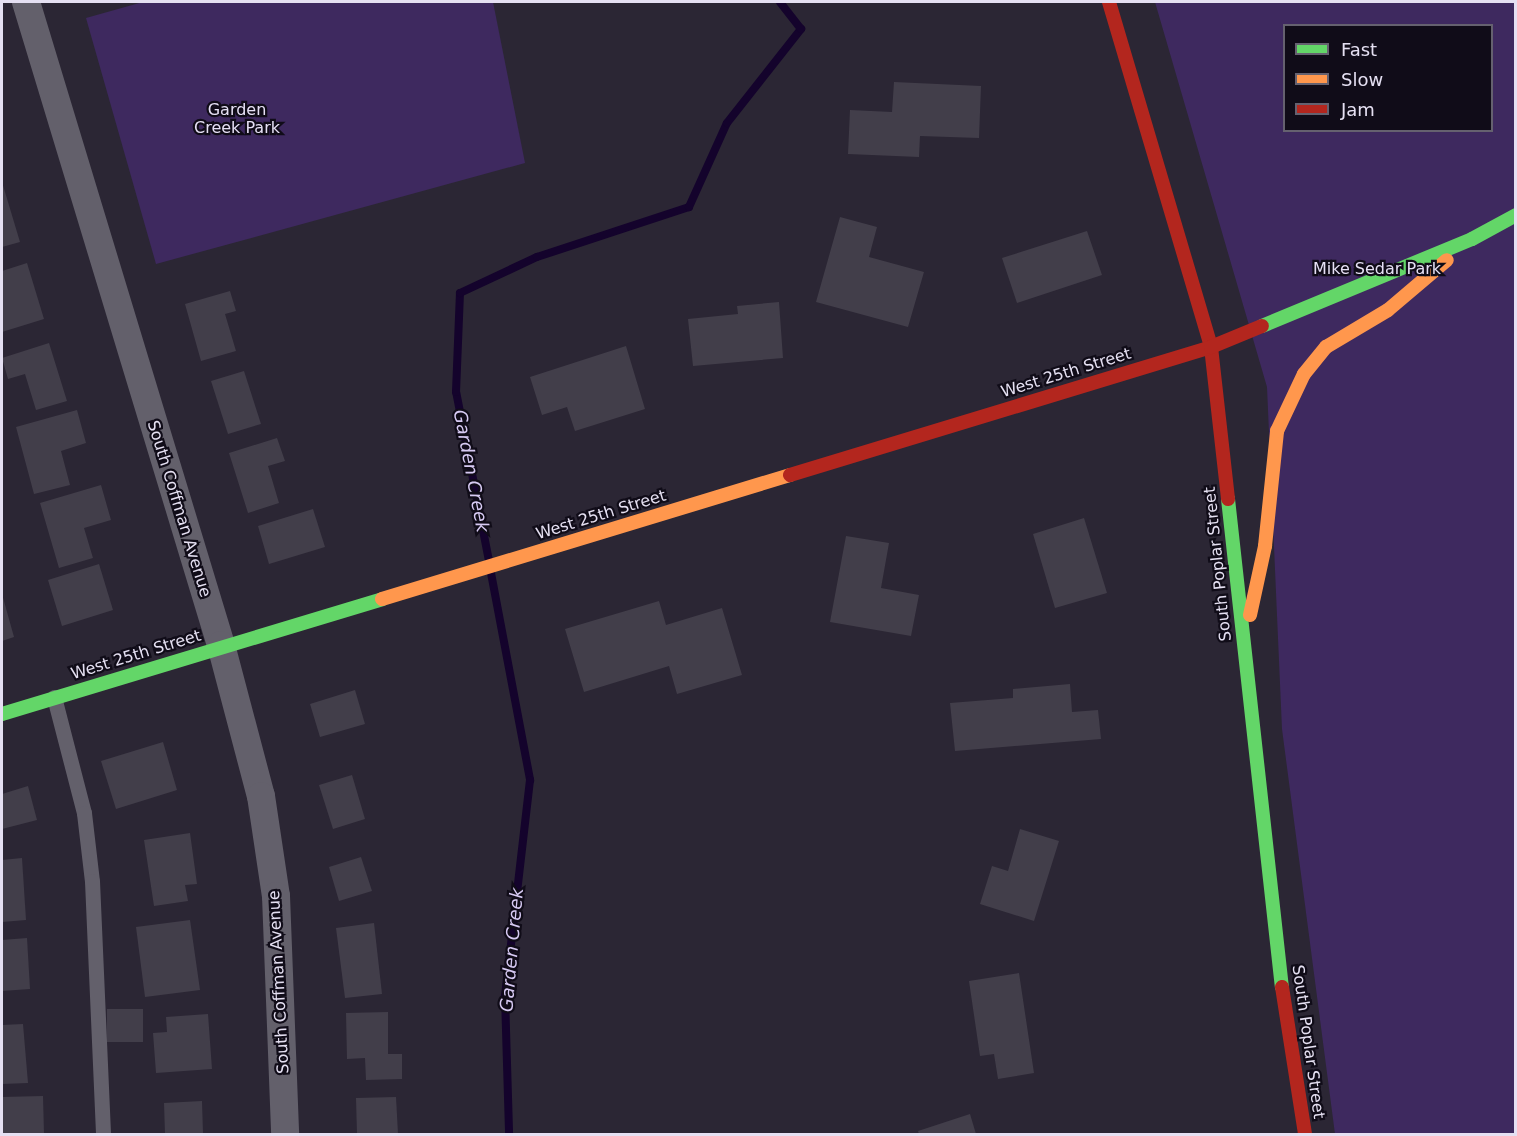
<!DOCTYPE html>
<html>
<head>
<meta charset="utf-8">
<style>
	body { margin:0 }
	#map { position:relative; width:1517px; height:1136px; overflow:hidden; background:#2b2634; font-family:"DejaVu Sans",sans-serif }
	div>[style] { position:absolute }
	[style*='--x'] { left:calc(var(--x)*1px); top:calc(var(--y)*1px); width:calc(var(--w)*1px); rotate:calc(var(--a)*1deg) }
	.green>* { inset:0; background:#3e295f }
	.stream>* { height:8px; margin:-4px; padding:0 4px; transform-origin:4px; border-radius:4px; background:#14032c }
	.building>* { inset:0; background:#423e4a }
	.lane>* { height:15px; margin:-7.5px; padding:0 7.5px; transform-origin:7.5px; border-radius:7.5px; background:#63606b }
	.street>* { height:28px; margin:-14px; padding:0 14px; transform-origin:14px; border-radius:14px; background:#63606b }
	.fast>* { height:14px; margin:-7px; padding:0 7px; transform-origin:7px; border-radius:7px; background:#63d668 }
	.slow>* { height:14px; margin:-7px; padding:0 7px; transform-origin:7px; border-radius:7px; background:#ff974d }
	.jam>* { height:14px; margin:-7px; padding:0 7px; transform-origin:7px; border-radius:7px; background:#b3261e }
	span { translate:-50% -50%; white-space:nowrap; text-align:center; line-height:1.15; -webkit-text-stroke:4.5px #100c18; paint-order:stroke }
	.park-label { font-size:16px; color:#e6e0f5 }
	.street-label { font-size:16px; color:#e5e0f2 }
	.water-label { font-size:18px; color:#d7caf3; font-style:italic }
	.frame { position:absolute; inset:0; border:3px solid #e5e0f2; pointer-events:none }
	.legend { position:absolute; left:1283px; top:24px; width:210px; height:108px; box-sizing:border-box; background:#100c18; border:2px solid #65616f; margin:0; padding:8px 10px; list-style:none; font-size:18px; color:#e5e0f2 }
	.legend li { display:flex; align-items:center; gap:12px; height:30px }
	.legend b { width:30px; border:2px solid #65616f }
</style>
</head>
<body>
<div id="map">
	<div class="green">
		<div style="clip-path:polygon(143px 2px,493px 2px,525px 163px,156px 264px,86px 18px)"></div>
		<div style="clip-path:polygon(evenodd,1155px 2px,1515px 2px,1515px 1134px,1335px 1134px,1282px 729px,1267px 387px,1155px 2px,1284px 26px,1492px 26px,1492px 130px,1284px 130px,1284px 26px)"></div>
	</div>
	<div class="stream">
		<div style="--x:489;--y:561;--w:172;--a:-101"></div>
		<div style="--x:456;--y:392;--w:99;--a:-87.7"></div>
		<div style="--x:460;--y:293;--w:85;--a:-25.1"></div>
		<div style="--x:537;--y:257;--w:160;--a:-18.2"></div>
		<div style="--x:689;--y:207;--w:92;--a:-65.7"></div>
		<div style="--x:727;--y:123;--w:120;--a:-51.8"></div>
		<div style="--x:801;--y:29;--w:34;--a:-128"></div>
		<div style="--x:491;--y:573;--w:211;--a:79.3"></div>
		<div style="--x:530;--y:780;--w:217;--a:96.6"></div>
		<div style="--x:505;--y:996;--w:138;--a:88.3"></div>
	</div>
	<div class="building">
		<div style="clip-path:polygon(894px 82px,981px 86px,979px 138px,920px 136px,919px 157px,848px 154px,850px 110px,892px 112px)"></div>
		<div style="clip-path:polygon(2px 182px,20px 242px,2px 247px)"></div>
		<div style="clip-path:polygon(840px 217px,877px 227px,869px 257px,924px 272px,908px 327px,816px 302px)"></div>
		<div style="clip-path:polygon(1087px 231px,1102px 275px,1017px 303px,1002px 258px)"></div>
		<div style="clip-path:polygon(27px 263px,44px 319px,2px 332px,2px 271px)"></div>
		<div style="clip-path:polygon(230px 291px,236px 311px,225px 314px,236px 351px,201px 361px,185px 304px)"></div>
		<div style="clip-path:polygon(779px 302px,783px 358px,693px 366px,688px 319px,738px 314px,737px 306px)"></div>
		<div style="clip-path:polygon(49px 343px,67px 401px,36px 410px,25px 374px,8px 379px,2px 358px)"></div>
		<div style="clip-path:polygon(626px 346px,645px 409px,575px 431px,567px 407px,542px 415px,530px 377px)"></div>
		<div style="clip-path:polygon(244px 371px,261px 424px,228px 434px,211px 381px)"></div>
		<div style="clip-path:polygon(77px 410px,86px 443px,61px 451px,70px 485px,34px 494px,16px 427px)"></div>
		<div style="clip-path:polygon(277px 438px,285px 461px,268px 466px,279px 503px,248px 513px,229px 453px)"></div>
		<div style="clip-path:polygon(101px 485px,111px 520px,84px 528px,93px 558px,59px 568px,40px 503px)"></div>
		<div style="clip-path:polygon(313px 509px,325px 547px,269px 564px,258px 526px)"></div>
		<div style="clip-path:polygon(1084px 518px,1107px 593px,1055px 608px,1033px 534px)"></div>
		<div style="clip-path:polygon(846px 536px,889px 543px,881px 588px,919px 595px,911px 636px,830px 622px)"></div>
		<div style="clip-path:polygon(99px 564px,113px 610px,62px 626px,48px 580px)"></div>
		<div style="clip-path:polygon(2px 594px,14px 637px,2px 641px)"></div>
		<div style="clip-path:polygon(659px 601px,666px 625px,722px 608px,742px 675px,677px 694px,669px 666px,584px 692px,565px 629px)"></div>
		<div style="clip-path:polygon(1070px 684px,1072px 712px,1098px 710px,1101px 739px,955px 751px,950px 703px,1013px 698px,1013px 689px)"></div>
		<div style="clip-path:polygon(355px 690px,365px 724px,320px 737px,310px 704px)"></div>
		<div style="clip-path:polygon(163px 742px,177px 790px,116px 809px,101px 761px)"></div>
		<div style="clip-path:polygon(352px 775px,365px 819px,333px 829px,319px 785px)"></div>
		<div style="clip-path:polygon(28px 786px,37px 820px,2px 829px,2px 794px)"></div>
		<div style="clip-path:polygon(1020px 829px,1059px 841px,1034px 921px,980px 904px,992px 866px,1008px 871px)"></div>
		<div style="clip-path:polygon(190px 833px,197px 884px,185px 885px,188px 901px,154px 906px,144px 840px)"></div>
		<div style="clip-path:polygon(361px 857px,372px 891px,339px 901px,329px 867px)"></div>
		<div style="clip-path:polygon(22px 858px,26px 920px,2px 922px,2px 860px)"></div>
		<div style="clip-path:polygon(190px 920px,200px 990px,145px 997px,136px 927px)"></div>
		<div style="clip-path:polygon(374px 923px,382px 994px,345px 998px,336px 928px)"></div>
		<div style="clip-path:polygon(27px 938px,30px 989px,2px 991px,2px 940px)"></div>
		<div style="clip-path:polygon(1019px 973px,1034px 1073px,998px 1079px,994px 1054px,980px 1056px,969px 981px)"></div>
		<div style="clip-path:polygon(107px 1009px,143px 1009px,143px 1042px,107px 1042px)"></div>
		<div style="clip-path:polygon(388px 1012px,388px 1054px,402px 1054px,402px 1079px,366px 1080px,365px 1058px,347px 1059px,346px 1013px)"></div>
		<div style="clip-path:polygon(208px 1014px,212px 1069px,156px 1073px,153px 1033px,167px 1032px,166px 1017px)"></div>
		<div style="clip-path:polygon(23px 1024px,28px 1083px,2px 1084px,2px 1025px)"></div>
		<div style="clip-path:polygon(43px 1096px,44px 1134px,2px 1134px,2px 1097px)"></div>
		<div style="clip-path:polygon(396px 1097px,398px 1134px,357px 1134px,356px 1098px)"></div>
		<div style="clip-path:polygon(202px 1101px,203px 1134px,165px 1134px,164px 1103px)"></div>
		<div style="clip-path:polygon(970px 1114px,976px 1134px,919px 1134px,918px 1131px)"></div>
	</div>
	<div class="lane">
		<div style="--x:54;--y:697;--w:120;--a:75.5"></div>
		<div style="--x:84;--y:813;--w:68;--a:83.3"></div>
		<div style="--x:92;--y:881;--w:253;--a:87.5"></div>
	</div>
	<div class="street">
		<div style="--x:26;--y:2;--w:672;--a:73.13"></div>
		<div style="--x:221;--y:645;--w:156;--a:75.2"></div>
		<div style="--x:261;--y:796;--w:101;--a:81.5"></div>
		<div style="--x:276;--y:896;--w:238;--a:87.8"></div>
	</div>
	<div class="fast">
		<div style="--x:1262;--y:326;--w:227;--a:-22.5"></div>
		<div style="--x:1472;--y:239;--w:50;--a:-28.6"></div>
		<div style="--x:1228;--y:499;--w:491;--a:83.7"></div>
		<div style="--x:2;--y:714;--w:397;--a:-16.8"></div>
	</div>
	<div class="slow">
		<div style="--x:382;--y:599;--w:426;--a:-16.9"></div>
		<div style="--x:1250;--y:615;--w:71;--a:-77.7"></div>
		<div style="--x:1265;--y:546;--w:116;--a:-84"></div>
		<div style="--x:1277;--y:431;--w:63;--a:-64.7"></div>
		<div style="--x:1304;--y:374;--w:35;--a:-51"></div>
		<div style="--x:1326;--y:347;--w:72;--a:-30.8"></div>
		<div style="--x:1388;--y:310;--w:77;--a:-40.3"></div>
	</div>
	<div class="jam">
		<div style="--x:1109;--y:2;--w:360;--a:73.5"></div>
		<div style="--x:1211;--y:347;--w:153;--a:83.6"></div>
		<div style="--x:790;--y:475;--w:440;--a:-16.9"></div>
		<div style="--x:1211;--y:347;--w:55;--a:-22.4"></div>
		<div style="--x:1282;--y:987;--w:149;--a:81.1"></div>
	</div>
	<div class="park-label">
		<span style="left:237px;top:119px">Garden<br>Creek Park</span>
		<span style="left:1377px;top:269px">Mike Sedar Park</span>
	</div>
	<div class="street-label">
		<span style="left:1066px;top:373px;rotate:-17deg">West 25th Street</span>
		<span style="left:179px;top:509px;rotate:73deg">South Coffman Avenue</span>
		<span style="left:601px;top:515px;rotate:-17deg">West 25th Street</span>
		<span style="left:1218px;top:564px;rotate:-96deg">South Poplar Street</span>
		<span style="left:136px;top:655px;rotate:-17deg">West 25th Street</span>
		<span style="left:279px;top:982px;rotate:-93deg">South Coffman Avenue</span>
		<span style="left:1308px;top:1042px;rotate:82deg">South Poplar Street</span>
	</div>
	<div class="water-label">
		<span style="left:471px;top:471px;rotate:79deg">Garden Creek</span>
		<span style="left:512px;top:950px;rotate:-85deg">Garden Creek</span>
	</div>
	<div class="frame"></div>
	<ul class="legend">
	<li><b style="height:8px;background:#63d668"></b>Fast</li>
	<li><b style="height:8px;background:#ff974d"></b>Slow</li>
	<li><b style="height:8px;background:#b3261e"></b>Jam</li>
	</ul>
</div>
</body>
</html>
